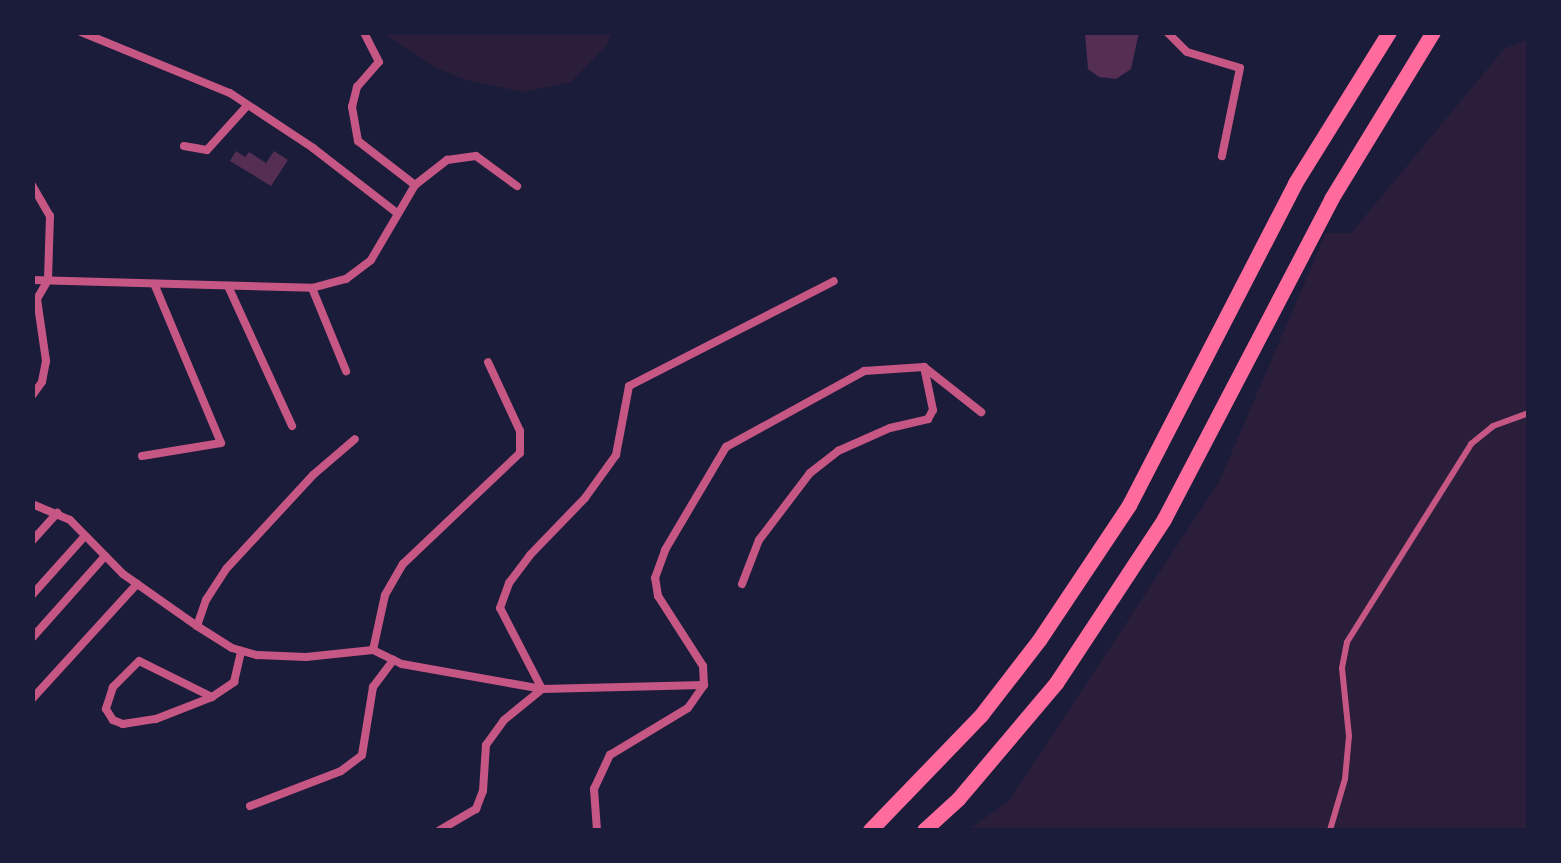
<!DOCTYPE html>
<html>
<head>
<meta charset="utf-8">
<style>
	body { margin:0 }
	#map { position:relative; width:1561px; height:863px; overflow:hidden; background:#1b1b3a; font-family:"Work Sans",sans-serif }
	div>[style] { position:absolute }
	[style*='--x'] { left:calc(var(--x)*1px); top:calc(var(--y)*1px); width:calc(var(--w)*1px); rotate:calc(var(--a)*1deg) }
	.green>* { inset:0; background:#2a1e3b }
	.building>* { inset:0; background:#542f53 }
	.pedestrian>* { height:6px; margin:-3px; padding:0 3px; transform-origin:3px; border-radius:3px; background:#c65784 }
	.minor>* { height:8px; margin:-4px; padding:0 4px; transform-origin:4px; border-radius:4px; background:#c65784 }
	.motorway>* { height:15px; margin:-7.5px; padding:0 7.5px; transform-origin:7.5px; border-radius:7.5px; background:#ff6b9d }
	span { translate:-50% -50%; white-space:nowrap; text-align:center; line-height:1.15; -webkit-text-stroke:8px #1b1b3a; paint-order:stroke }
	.frame { position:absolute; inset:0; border:35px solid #1b1b3a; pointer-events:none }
</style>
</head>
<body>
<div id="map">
	<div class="green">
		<div style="clip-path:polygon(383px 33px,612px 32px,612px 33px,606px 46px,571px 82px,524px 92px,465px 80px,435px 67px)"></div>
		<div style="clip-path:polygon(1528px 39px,1528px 830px,968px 830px,1009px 801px,1219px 482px,1326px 233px,1351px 233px,1504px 49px)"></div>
	</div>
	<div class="building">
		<div style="clip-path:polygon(1085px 32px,1139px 32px,1131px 69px,1116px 79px,1099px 77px,1088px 69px)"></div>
		<div style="clip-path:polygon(236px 151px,245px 157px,249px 152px,266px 163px,274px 151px,288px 160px,271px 186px,230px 161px)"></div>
	</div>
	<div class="pedestrian">
		<div style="--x:1330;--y:830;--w:53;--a:-73.6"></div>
		<div style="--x:1345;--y:779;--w:43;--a:-84.7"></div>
		<div style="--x:1349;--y:736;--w:68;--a:-95.9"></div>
		<div style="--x:1342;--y:668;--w:26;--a:-79"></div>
		<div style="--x:1347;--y:642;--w:234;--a:-57.9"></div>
		<div style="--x:1471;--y:444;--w:28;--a:-39"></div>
		<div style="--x:1493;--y:426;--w:37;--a:-20"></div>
	</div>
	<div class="minor">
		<div style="--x:81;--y:32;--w:161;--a:22.3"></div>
		<div style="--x:230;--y:93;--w:100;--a:33.5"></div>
		<div style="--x:313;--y:148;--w:106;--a:37.7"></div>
		<div style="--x:1167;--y:32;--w:28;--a:45"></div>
		<div style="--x:1187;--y:52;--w:55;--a:16.8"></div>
		<div style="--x:1240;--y:68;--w:90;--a:101.6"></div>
		<div style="--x:184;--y:146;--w:23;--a:10"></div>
		<div style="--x:207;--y:150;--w:58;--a:-47.8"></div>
		<div style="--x:32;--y:185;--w:36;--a:60"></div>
		<div style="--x:50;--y:216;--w:64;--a:91.8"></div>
		<div style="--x:48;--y:280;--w:22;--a:120"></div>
		<div style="--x:37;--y:299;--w:63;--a:81.7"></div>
		<div style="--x:46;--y:361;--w:21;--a:101"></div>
		<div style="--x:42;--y:382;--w:17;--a:126"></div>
		<div style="--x:415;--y:185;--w:41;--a:-38"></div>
		<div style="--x:447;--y:160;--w:29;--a:-8"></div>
		<div style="--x:476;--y:156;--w:51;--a:36.2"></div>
		<div style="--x:32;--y:280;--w:280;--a:1.6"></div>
		<div style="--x:312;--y:288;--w:35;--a:-15"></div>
		<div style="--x:346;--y:279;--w:31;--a:-37"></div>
		<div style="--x:371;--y:260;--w:87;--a:-59.6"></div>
		<div style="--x:415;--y:185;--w:72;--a:-142.3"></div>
		<div style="--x:358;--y:141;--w:35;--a:-100"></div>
		<div style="--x:352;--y:107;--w:21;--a:-76"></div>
		<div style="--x:357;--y:87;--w:33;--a:-49"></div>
		<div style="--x:379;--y:62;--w:34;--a:-117"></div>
		<div style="--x:228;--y:286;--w:154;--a:65.4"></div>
		<div style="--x:312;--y:288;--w:90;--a:67.7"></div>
		<div style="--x:924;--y:367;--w:73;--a:38.3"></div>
		<div style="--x:142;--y:456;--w:80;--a:-9.3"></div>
		<div style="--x:221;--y:443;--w:170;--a:-112.8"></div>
		<div style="--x:32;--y:504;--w:41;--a:22.8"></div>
		<div style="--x:70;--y:520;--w:76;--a:45.5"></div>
		<div style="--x:123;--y:574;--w:90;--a:35.1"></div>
		<div style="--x:197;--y:626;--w:41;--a:32.2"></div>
		<div style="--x:232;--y:648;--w:26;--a:16"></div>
		<div style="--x:257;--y:655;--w:49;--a:2.3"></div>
		<div style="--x:306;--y:657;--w:67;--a:-6"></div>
		<div style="--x:373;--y:650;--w:32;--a:26"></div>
		<div style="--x:402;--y:664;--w:142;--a:10.1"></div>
		<div style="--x:542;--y:689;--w:162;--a:-1.4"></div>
		<div style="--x:32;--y:541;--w:38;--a:-48"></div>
		<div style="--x:742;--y:584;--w:47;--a:-68.9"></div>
		<div style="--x:759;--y:540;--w:84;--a:-52.7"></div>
		<div style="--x:810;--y:473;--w:36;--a:-38"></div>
		<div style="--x:838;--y:451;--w:57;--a:-23.9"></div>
		<div style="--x:890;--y:428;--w:39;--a:-13"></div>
		<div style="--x:928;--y:419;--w:10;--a:-61"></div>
		<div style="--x:933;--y:410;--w:44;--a:-101.8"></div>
		<div style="--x:32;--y:595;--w:79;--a:-48.1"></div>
		<div style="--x:197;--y:626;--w:28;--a:-71"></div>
		<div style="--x:206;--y:600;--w:38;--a:-57"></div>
		<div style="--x:227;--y:568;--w:127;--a:-47.2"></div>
		<div style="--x:313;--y:475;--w:55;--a:-40.6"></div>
		<div style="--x:32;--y:638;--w:110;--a:-48.3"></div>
		<div style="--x:373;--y:650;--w:56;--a:-77.7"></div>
		<div style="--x:385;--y:595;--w:36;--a:-60"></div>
		<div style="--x:403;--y:564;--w:161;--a:-43.5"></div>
		<div style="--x:520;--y:453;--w:22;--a:-90"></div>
		<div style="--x:520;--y:431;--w:76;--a:-114.9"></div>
		<div style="--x:704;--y:685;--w:19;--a:-93"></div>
		<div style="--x:703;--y:666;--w:83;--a:-122.7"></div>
		<div style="--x:658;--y:596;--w:18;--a:-99"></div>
		<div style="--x:655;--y:578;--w:30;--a:-70"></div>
		<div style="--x:665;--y:550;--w:120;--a:-59.4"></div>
		<div style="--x:726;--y:447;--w:158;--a:-28.8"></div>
		<div style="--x:864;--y:371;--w:60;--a:-3.8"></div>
		<div style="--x:212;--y:697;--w:81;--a:-153.7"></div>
		<div style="--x:139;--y:661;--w:37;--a:135"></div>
		<div style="--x:113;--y:687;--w:23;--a:108"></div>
		<div style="--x:106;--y:709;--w:13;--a:58"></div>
		<div style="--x:113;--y:720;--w:11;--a:22"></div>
		<div style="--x:123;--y:724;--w:33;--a:-9"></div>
		<div style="--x:156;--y:719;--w:60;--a:-21.4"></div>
		<div style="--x:212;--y:697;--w:27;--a:-34"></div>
		<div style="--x:234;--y:682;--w:32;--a:-77"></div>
		<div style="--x:32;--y:699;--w:156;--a:-47.6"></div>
		<div style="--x:250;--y:806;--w:97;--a:-21"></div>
		<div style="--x:341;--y:771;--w:26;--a:-37"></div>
		<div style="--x:362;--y:755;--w:69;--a:-80.8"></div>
		<div style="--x:373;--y:687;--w:34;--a:-53"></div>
		<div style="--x:440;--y:830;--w:42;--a:-30.3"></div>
		<div style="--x:476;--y:809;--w:19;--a:-69"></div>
		<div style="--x:483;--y:791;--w:46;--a:-86.3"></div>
		<div style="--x:486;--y:745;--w:31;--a:-54"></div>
		<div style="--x:504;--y:720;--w:49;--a:-39.2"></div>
		<div style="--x:542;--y:689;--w:91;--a:-117.4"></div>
		<div style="--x:500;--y:608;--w:27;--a:-70"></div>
		<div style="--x:509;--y:583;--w:35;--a:-53"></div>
		<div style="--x:530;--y:555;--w:79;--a:-46"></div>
		<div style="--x:585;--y:498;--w:53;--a:-54.2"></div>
		<div style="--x:616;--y:455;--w:70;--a:-79.3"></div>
		<div style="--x:629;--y:386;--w:230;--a:-27.1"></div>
		<div style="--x:597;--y:830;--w:41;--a:-94.2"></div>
		<div style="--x:594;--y:789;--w:38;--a:-65"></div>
		<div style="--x:610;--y:755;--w:91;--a:-31.1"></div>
		<div style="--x:688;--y:708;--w:28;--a:-55"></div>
	</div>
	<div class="motorway">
		<div style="--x:870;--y:830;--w:160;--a:-46"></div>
		<div style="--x:981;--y:715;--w:95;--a:-52.3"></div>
		<div style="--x:1039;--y:640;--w:162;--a:-56.3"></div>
		<div style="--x:1129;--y:505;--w:362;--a:-62.7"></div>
		<div style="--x:1295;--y:183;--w:178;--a:-58.1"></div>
		<div style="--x:924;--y:830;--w:46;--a:-42.4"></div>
		<div style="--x:958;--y:799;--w:152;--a:-49.8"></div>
		<div style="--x:1056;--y:683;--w:196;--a:-56.6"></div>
		<div style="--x:1164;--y:519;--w:361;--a:-62.4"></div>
		<div style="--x:1331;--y:199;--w:196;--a:-58.6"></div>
	</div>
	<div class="frame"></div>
</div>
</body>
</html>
